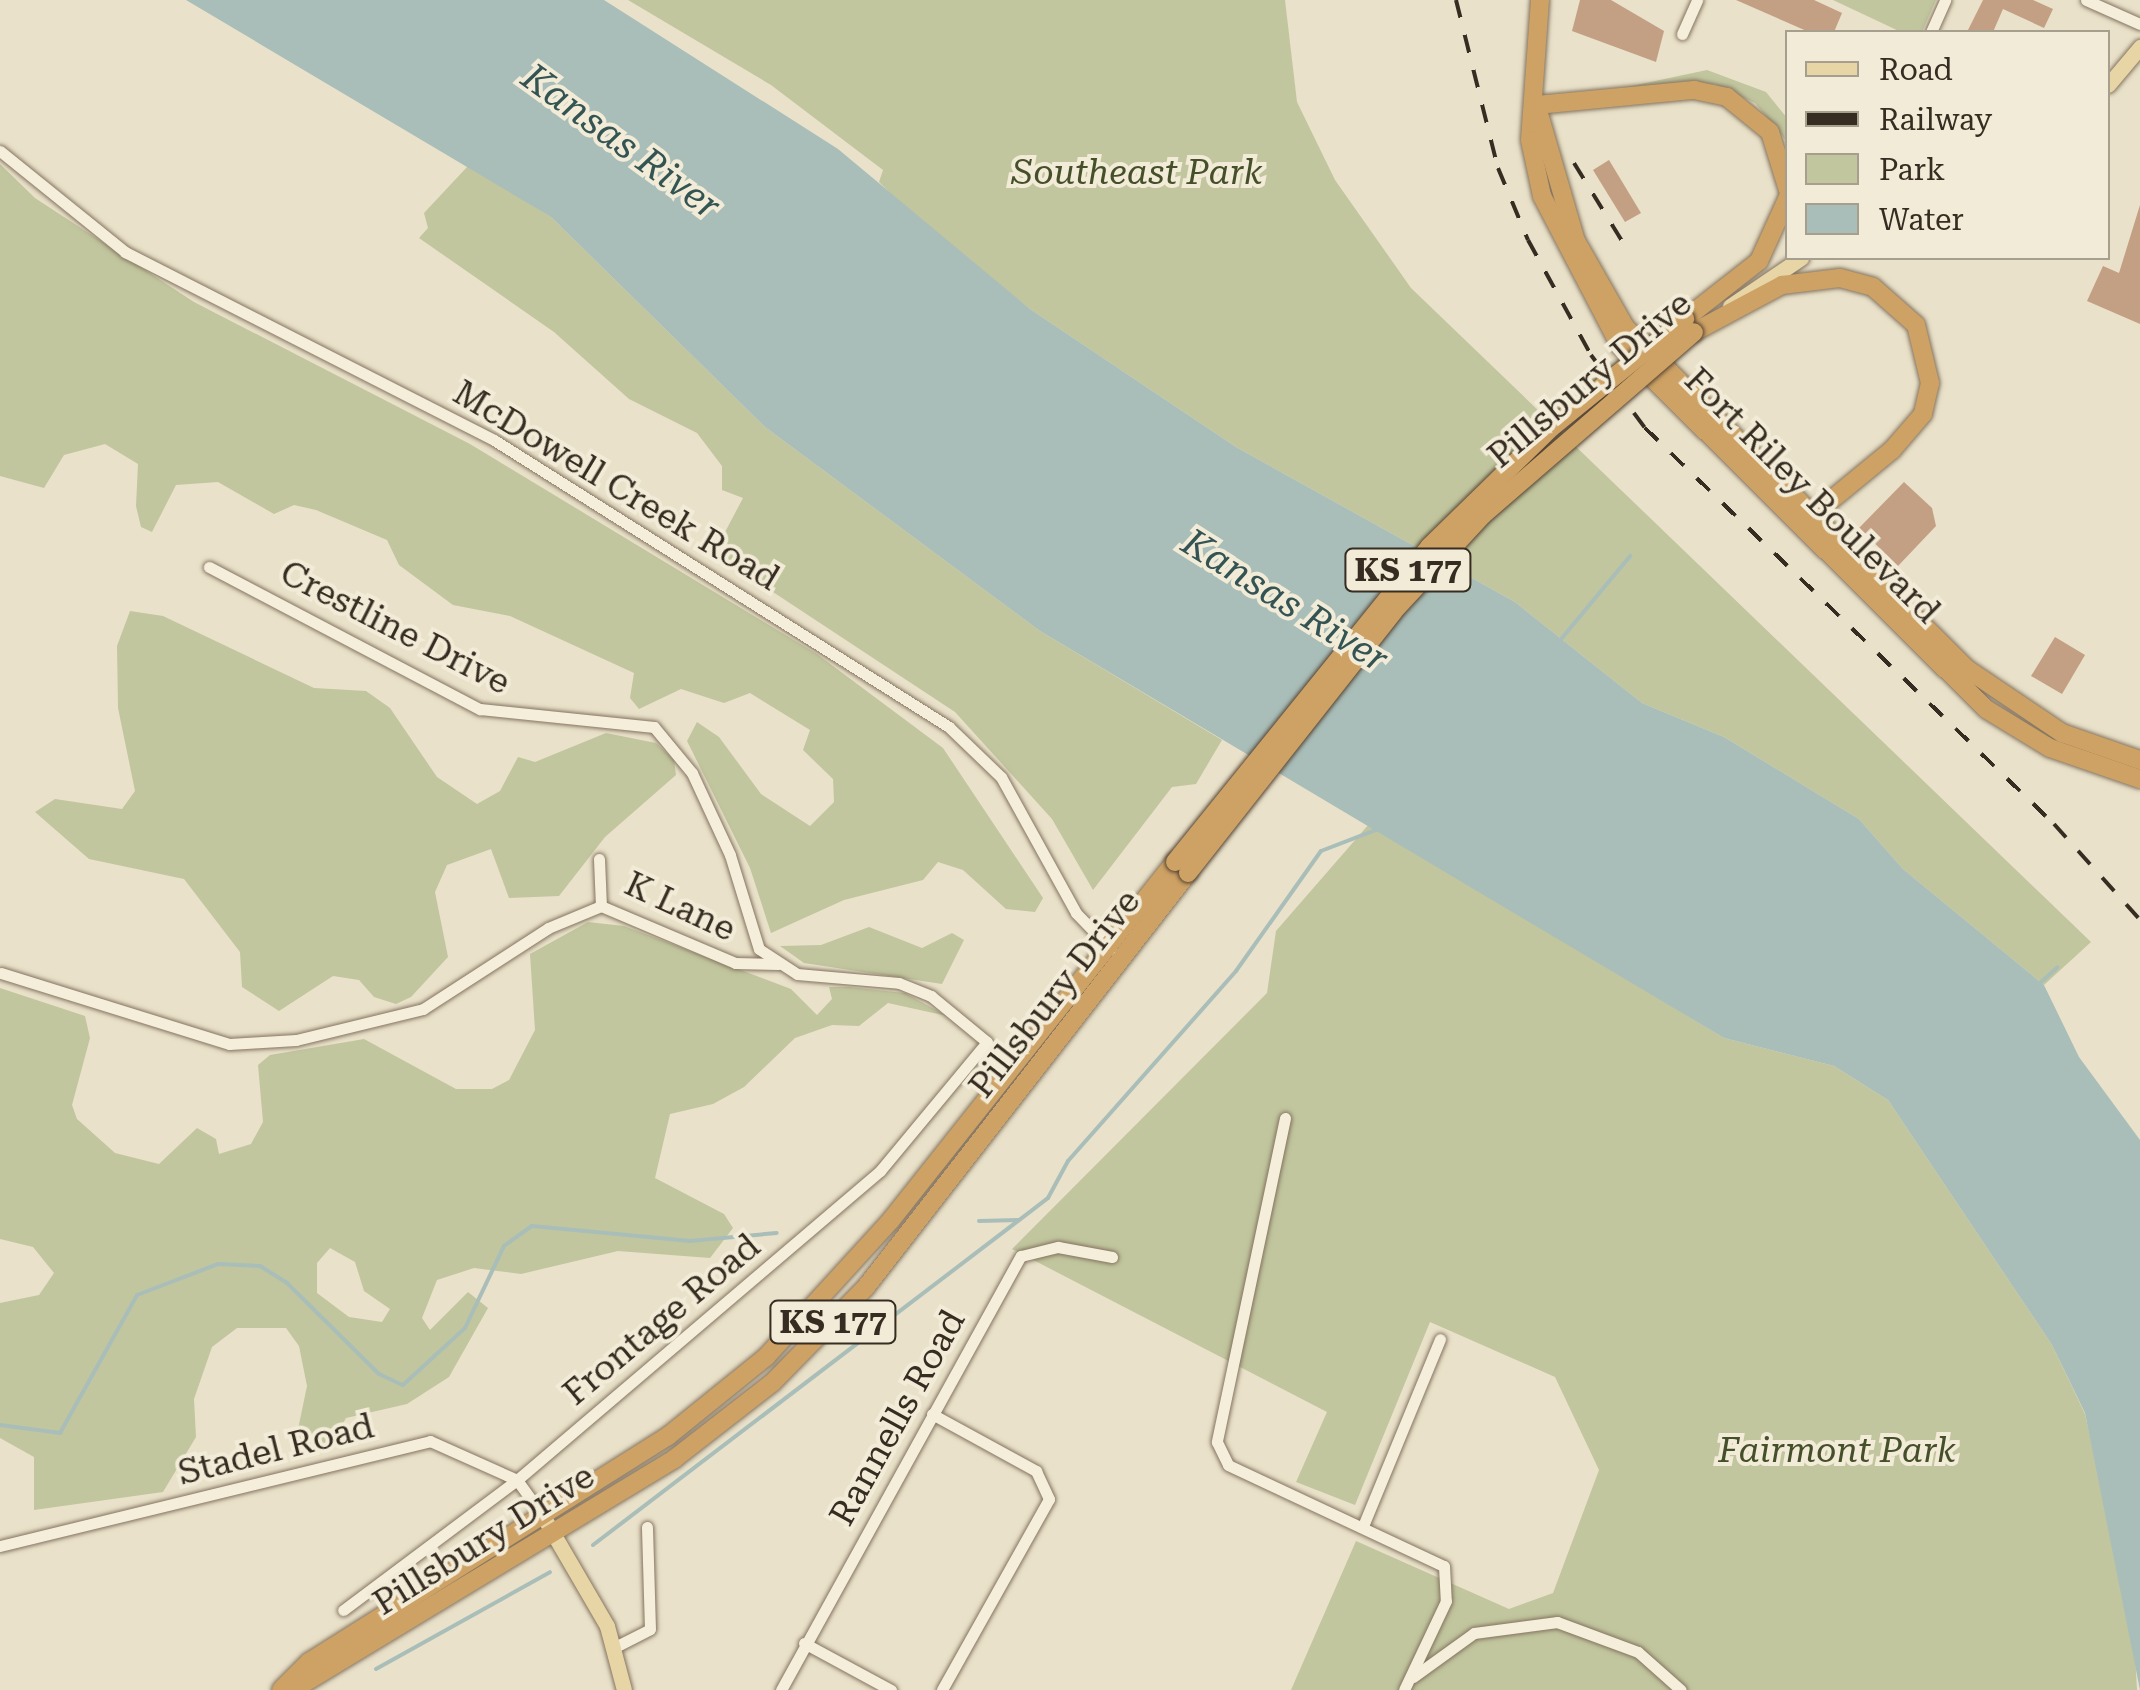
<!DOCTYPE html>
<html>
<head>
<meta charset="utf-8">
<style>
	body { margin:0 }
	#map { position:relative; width:2140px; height:1690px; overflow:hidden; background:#e9e1c9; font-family:"Roboto Serif",serif }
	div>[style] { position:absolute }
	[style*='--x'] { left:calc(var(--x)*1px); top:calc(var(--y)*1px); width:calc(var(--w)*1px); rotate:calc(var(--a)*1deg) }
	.green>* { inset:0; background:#c1c69e }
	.water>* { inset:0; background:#a9beb9 }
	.stream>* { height:4px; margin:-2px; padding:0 2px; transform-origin:2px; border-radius:2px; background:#a9beb9 }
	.building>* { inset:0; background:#c39f83 }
	.roads { filter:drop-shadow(0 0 2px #847460) drop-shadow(0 0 2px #847460) }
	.minor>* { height:11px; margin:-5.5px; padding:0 5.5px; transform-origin:5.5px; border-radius:5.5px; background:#f5eedb }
	.major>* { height:15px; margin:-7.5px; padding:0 7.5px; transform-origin:7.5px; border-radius:7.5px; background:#e8d5a6 }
	.highway>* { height:18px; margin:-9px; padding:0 9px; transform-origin:9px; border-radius:9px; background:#cea264 }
	.rail>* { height:4px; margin-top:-2px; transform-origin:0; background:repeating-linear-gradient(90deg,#362c21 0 18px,transparent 0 36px) }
	.bridges { filter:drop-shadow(0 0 2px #524233) drop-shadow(0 0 2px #524233) }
	.highway-bridge>* { height:18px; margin:-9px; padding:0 9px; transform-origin:9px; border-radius:9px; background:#cea264 }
	span { translate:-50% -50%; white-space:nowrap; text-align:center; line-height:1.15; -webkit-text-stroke:8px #f2ebd7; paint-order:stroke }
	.shield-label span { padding:2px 8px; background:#f2ebd7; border:2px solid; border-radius:8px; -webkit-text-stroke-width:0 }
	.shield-label { font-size:32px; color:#362c21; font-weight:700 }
	.park-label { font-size:35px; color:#45502a; font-style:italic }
	.street-label { font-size:35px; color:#362c21 }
	.water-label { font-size:38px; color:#335452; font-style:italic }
	.legend { position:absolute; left:1785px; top:30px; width:325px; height:230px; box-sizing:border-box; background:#f2ebd7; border:2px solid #a79f8e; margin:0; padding:12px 18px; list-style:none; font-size:30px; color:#362c21 }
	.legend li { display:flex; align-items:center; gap:20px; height:50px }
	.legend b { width:50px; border:2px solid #a79f8e }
</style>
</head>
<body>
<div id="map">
	<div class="green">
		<div style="clip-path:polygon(628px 0,1285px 0,1297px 102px,1335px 180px,1411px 288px,2091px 942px,2044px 985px,1903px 869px,1859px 819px,1724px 737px,1642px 703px,1515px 602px,1236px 447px,1030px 309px,912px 215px,879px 182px,883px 170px,771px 85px)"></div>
		<div style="clip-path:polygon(1833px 0,1936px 0,1922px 32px,1901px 32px)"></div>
		<div style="clip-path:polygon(1707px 70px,1766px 92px,1787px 118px,1787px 142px,1755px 103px,1714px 84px,1589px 95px)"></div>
		<div style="clip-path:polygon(0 164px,35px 198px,194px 302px,470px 444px,817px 654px,943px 748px,1043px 898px,1035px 912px,1006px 909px,963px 870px,938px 862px,923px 880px,844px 900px,771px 933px,750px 868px,687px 741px,697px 722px,719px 737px,761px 794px,810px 826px,834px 802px,833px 779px,803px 750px,810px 730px,750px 693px,724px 703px,681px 689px,639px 709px,630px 698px,634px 673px,510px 616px,453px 605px,399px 565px,387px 540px,316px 510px,294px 505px,274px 514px,218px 482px,176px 485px,152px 532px,141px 527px,136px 506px,138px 464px,105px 444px,64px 455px,44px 488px,0 476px)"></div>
		<div style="clip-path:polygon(468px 166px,551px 217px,765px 427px,1040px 631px,1222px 740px,1196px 784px,1172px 787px,1093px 890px,1052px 819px,955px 712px,714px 553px,743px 498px,722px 490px,722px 466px,697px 433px,629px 399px,554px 332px,419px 238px,428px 228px,424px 213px)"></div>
		<div style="clip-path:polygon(130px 611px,163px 616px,314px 688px,366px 691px,390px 708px,437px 777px,477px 804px,500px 791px,518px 757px,535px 762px,606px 733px,656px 743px,674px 760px,676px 775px,605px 837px,559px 896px,509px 898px,491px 849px,447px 865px,435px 892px,448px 957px,411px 997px,396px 1004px,374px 997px,359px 980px,333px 976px,279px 1011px,242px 987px,240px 952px,184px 879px,89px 859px,35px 812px,55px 799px,122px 809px,135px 791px,118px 708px,117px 646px)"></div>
		<div style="clip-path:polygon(1369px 824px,1724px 1038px,1834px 1066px,1888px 1100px,2052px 1345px,2085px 1414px,2134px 1634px,2137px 1690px,1291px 1690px,1356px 1541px,1509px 1609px,1553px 1593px,1599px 1470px,1555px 1377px,1430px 1322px,1355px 1505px,1296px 1482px,1327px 1412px,1012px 1249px,1267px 993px,1276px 931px)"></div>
		<div style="clip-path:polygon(evenodd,588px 922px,624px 926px,791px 989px,817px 1015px,832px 999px,829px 987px,849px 987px,905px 993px,947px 1016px,888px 1003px,859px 1026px,832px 1025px,795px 1038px,744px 1087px,713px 1104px,670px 1114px,655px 1178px,724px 1214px,733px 1228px,710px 1258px,618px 1251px,521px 1274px,474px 1268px,437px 1280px,422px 1318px,430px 1330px,468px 1292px,488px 1308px,449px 1377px,407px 1404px,346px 1418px,332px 1443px,316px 1448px,306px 1448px,297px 1434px,307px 1386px,299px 1346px,286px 1328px,237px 1328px,212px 1347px,194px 1399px,196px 1437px,163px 1492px,34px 1510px,34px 1457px,0 1438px,0 1303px,39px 1295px,54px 1273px,33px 1247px,0 1239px,0 988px,85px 1016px,90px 1038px,72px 1105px,77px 1119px,115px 1153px,159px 1164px,197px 1128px,216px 1139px,219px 1154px,251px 1144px,263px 1122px,258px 1065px,270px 1055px,364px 1039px,456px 1089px,492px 1089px,509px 1080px,535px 1030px,530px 954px,588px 922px,330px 1248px,355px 1262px,364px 1291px,390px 1309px,382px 1322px,349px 1317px,317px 1293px,317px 1263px,330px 1248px)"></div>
		<div style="clip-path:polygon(869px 927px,922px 948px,952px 933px,964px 940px,942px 984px,804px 963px,780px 946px,821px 945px)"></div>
	</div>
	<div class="water">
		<div style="clip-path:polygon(186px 0,604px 0,838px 149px,1030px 309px,1236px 447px,1515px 602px,1642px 703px,1724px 737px,1859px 819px,1903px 869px,2044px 985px,2079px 1057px,2140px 1140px,2140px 1690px,2085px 1413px,2052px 1345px,1888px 1100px,1834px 1066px,1724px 1038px,1040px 631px,765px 427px,551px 217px)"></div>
	</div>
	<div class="stream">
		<div style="--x:1562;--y:638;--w:107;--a:-50.3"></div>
		<div style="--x:2039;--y:984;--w:25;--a:-42"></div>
		<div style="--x:979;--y:1221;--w:40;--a:-1.4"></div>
		<div style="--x:0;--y:1425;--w:61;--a:7.6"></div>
		<div style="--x:60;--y:1433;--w:158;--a:-60.8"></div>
		<div style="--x:137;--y:1295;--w:87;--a:-20.9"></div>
		<div style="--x:218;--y:1264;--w:42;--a:2.7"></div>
		<div style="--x:260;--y:1266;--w:32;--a:32"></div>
		<div style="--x:287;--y:1283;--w:129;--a:44.7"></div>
		<div style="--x:379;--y:1374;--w:26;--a:25"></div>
		<div style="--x:403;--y:1385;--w:84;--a:-42.6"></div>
		<div style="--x:465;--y:1328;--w:91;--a:-64.6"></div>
		<div style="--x:504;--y:1246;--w:34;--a:-36"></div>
		<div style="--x:532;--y:1226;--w:159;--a:5.4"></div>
		<div style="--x:690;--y:1241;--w:87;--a:-5.3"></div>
		<div style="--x:593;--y:1545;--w:572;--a:-37.33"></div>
		<div style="--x:1048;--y:1198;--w:42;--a:-61.6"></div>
		<div style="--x:1068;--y:1161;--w:254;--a:-48.5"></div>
		<div style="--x:1236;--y:971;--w:147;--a:-54.7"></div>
		<div style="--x:1321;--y:851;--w:61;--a:-21.1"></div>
		<div style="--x:376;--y:1669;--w:199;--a:-29.1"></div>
	</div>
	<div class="building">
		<div style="clip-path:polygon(1580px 0,1611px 0,1664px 31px,1656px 62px,1572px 31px)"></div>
		<div style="clip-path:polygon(1736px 0,1814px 0,1842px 13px,1834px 32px,1809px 32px)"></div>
		<div style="clip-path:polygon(1983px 0,2033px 0,2053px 9px,2044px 28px,2003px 9px,1993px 32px,1967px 32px)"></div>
		<div style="clip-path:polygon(1609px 160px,1641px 213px,1625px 222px,1593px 170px)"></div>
		<div style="clip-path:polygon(2140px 205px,2140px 324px,2087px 301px,2103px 266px,2119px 273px)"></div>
		<div style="clip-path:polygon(1904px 482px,1932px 508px,1936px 526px,1898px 566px,1859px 528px)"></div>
		<div style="clip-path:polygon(2055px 637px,2085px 655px,2062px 694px,2031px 676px)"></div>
	</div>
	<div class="roads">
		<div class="minor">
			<div style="--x:2086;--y:0;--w:59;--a:24"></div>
			<div style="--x:1931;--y:32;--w:35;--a:-66"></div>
			<div style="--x:1682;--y:34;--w:37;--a:-66"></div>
			<div style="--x:0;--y:151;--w:161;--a:38.9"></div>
			<div style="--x:125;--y:252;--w:414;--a:27"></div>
			<div style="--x:494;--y:440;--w:538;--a:32.24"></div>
			<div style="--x:949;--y:727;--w:72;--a:43.9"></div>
			<div style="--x:1001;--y:777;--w:155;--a:61.1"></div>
			<div style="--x:1076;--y:913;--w:50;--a:45.8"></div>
			<div style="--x:209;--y:567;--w:306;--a:27.7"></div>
			<div style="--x:480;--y:709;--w:175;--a:5.9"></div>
			<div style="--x:654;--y:727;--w:60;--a:50.4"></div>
			<div style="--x:692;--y:773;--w:90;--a:65.1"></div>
			<div style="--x:730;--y:855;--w:98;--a:72.9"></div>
			<div style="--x:759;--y:949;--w:45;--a:33.3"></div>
			<div style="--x:797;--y:974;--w:102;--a:5"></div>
			<div style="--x:899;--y:983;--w:35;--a:22"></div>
			<div style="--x:931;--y:996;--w:72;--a:39.4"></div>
			<div style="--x:987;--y:1042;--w:168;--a:129.7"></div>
			<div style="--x:880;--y:1171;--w:477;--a:139.6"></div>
			<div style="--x:517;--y:1480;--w:217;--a:143.2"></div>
			<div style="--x:599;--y:859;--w:47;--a:87.6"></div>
			<div style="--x:1;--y:973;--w:239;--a:17.3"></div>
			<div style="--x:229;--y:1044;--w:67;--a:-3.4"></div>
			<div style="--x:296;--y:1040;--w:131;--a:-13.7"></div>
			<div style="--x:423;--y:1009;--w:149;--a:-32.9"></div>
			<div style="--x:548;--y:928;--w:57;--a:-22.5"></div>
			<div style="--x:601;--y:906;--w:146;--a:23"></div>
			<div style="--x:735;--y:963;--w:43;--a:1.3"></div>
			<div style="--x:1285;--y:1118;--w:331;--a:101.9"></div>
			<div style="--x:1217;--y:1442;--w:25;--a:64"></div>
			<div style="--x:1228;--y:1465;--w:238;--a:25.1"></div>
			<div style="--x:1444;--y:1566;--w:35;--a:87"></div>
			<div style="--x:1446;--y:1601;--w:98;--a:115.3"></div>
			<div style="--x:932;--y:1414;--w:119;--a:28.7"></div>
			<div style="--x:1036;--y:1471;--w:31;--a:65"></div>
			<div style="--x:1049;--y:1499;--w:219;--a:119.3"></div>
			<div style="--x:1363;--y:1526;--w:202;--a:-67.6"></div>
			<div style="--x:0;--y:1546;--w:443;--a:-13.7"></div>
			<div style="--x:430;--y:1441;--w:95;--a:24.1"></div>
			<div style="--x:517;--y:1480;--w:44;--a:54.2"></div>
			<div style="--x:804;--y:1643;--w:99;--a:28.4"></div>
			<div style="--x:615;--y:1647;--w:39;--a:-27"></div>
			<div style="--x:650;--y:1629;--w:102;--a:-91.7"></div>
			<div style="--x:1413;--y:1677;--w:75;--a:-35.8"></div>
			<div style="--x:1474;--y:1633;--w:84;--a:-7.5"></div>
			<div style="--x:1557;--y:1622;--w:86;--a:20.3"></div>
			<div style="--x:1638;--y:1652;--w:57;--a:41.5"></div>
			<div style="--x:781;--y:1690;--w:496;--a:-61.1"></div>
			<div style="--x:1021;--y:1256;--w:38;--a:-14"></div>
			<div style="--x:1058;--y:1247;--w:55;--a:10.5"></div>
		</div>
		<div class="major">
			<div style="--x:2108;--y:85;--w:50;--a:-49.9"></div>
			<div style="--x:1730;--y:306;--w:86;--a:-34.1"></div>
			<div style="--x:543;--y:1516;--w:127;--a:59.8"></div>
			<div style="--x:607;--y:1626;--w:66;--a:75.1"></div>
		</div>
		<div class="highway">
			<div style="--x:1540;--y:0;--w:140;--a:94.1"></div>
			<div style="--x:1530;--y:140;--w:57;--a:77.9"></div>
			<div style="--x:1542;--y:196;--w:169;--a:62.5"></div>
			<div style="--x:1620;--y:346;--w:515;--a:44.76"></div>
			<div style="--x:1986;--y:709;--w:75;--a:31.4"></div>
			<div style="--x:2050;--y:748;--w:95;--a:19"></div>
			<div style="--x:1537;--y:105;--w:158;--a:-5.5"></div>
			<div style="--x:1694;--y:90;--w:34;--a:12"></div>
			<div style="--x:1727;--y:97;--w:55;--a:39.1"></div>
			<div style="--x:1770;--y:132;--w:61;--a:72.8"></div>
			<div style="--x:1537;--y:107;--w:140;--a:73.8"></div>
			<div style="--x:1576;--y:241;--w:99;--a:60.3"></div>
			<div style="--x:1625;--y:327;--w:484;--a:45"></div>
			<div style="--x:1967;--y:669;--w:115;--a:34"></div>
			<div style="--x:2062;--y:733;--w:83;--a:19.1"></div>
			<div style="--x:1685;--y:319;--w:94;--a:-38.1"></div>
			<div style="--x:1759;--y:261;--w:70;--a:-65.6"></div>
			<div style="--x:1694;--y:332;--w:100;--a:-28.1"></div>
			<div style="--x:1782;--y:285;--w:58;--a:-6.9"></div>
			<div style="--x:1840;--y:278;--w:34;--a:15"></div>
			<div style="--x:1873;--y:287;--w:57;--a:41.5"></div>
			<div style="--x:1916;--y:325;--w:60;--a:76.4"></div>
			<div style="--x:1930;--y:383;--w:32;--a:103"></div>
			<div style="--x:1923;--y:414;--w:48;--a:130.7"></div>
			<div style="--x:1892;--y:450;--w:115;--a:140.6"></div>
			<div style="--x:281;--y:1690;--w:40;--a:-45"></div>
			<div style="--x:309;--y:1662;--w:424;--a:-32.2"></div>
			<div style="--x:668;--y:1436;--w:126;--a:-38.9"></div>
			<div style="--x:766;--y:1357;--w:185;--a:-47.6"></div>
			<div style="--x:891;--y:1220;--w:457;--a:-51.6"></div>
			<div style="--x:293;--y:1690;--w:446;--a:-31.2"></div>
			<div style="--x:674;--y:1459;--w:124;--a:-37.8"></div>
			<div style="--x:772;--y:1383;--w:134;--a:-45.6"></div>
			<div style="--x:866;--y:1287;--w:524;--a:-52.13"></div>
		</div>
	</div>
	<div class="rail">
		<div style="--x:1456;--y:0;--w:173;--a:76"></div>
		<div style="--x:1498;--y:168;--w:78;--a:67.4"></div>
		<div style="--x:1528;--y:240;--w:131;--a:61.3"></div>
		<div style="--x:1591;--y:355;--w:91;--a:53.5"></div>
		<div style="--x:1645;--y:428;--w:569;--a:44.07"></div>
		<div style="--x:2054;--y:824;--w:129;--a:48.1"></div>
		<div style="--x:1574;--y:163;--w:101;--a:58.4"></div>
	</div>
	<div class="bridges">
		<div class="highway-bridge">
			<div style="--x:1175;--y:862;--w:405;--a:-51.1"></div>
			<div style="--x:1429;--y:547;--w:170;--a:-44.3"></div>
			<div style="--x:1551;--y:428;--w:173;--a:-39.1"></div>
			<div style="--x:1188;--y:873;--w:333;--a:-51.8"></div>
			<div style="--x:1394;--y:611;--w:131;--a:-47.2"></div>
			<div style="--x:1483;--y:515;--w:279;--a:-40.9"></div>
		</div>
	</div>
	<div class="shield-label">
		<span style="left:1408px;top:570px">KS 177</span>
		<span style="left:833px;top:1322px">KS 177</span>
	</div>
	<div class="park-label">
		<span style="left:1137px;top:173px">Southeast Park</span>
		<span style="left:1837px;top:1451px">Fairmont Park</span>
	</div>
	<div class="street-label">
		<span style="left:1590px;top:380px;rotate:-40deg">Pillsbury Drive</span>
		<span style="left:616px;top:486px;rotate:31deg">McDowell Creek Road</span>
		<span style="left:1812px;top:496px;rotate:45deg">Fort Riley Boulevard</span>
		<span style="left:395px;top:628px;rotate:27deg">Crestline Drive</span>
		<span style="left:680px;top:907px;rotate:25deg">K Lane</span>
		<span style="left:1055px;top:994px;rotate:-52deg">Pillsbury Drive</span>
		<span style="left:662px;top:1320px;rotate:-40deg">Frontage Road</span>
		<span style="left:898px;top:1418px;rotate:-61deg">Rannells Road</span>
		<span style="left:276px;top:1450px;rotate:-14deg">Stadel Road</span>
		<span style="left:484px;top:1540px;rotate:-32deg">Pillsbury Drive</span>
	</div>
	<div class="water-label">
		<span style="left:621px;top:142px;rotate:36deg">Kansas River</span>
		<span style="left:1285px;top:601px;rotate:32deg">Kansas River</span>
	</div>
	<ul class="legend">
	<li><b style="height:12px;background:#e8d5a6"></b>Road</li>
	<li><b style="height:12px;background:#362c21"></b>Railway</li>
	<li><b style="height:28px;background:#c1c69e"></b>Park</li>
	<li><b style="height:28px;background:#a9beb9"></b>Water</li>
	</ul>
</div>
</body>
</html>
